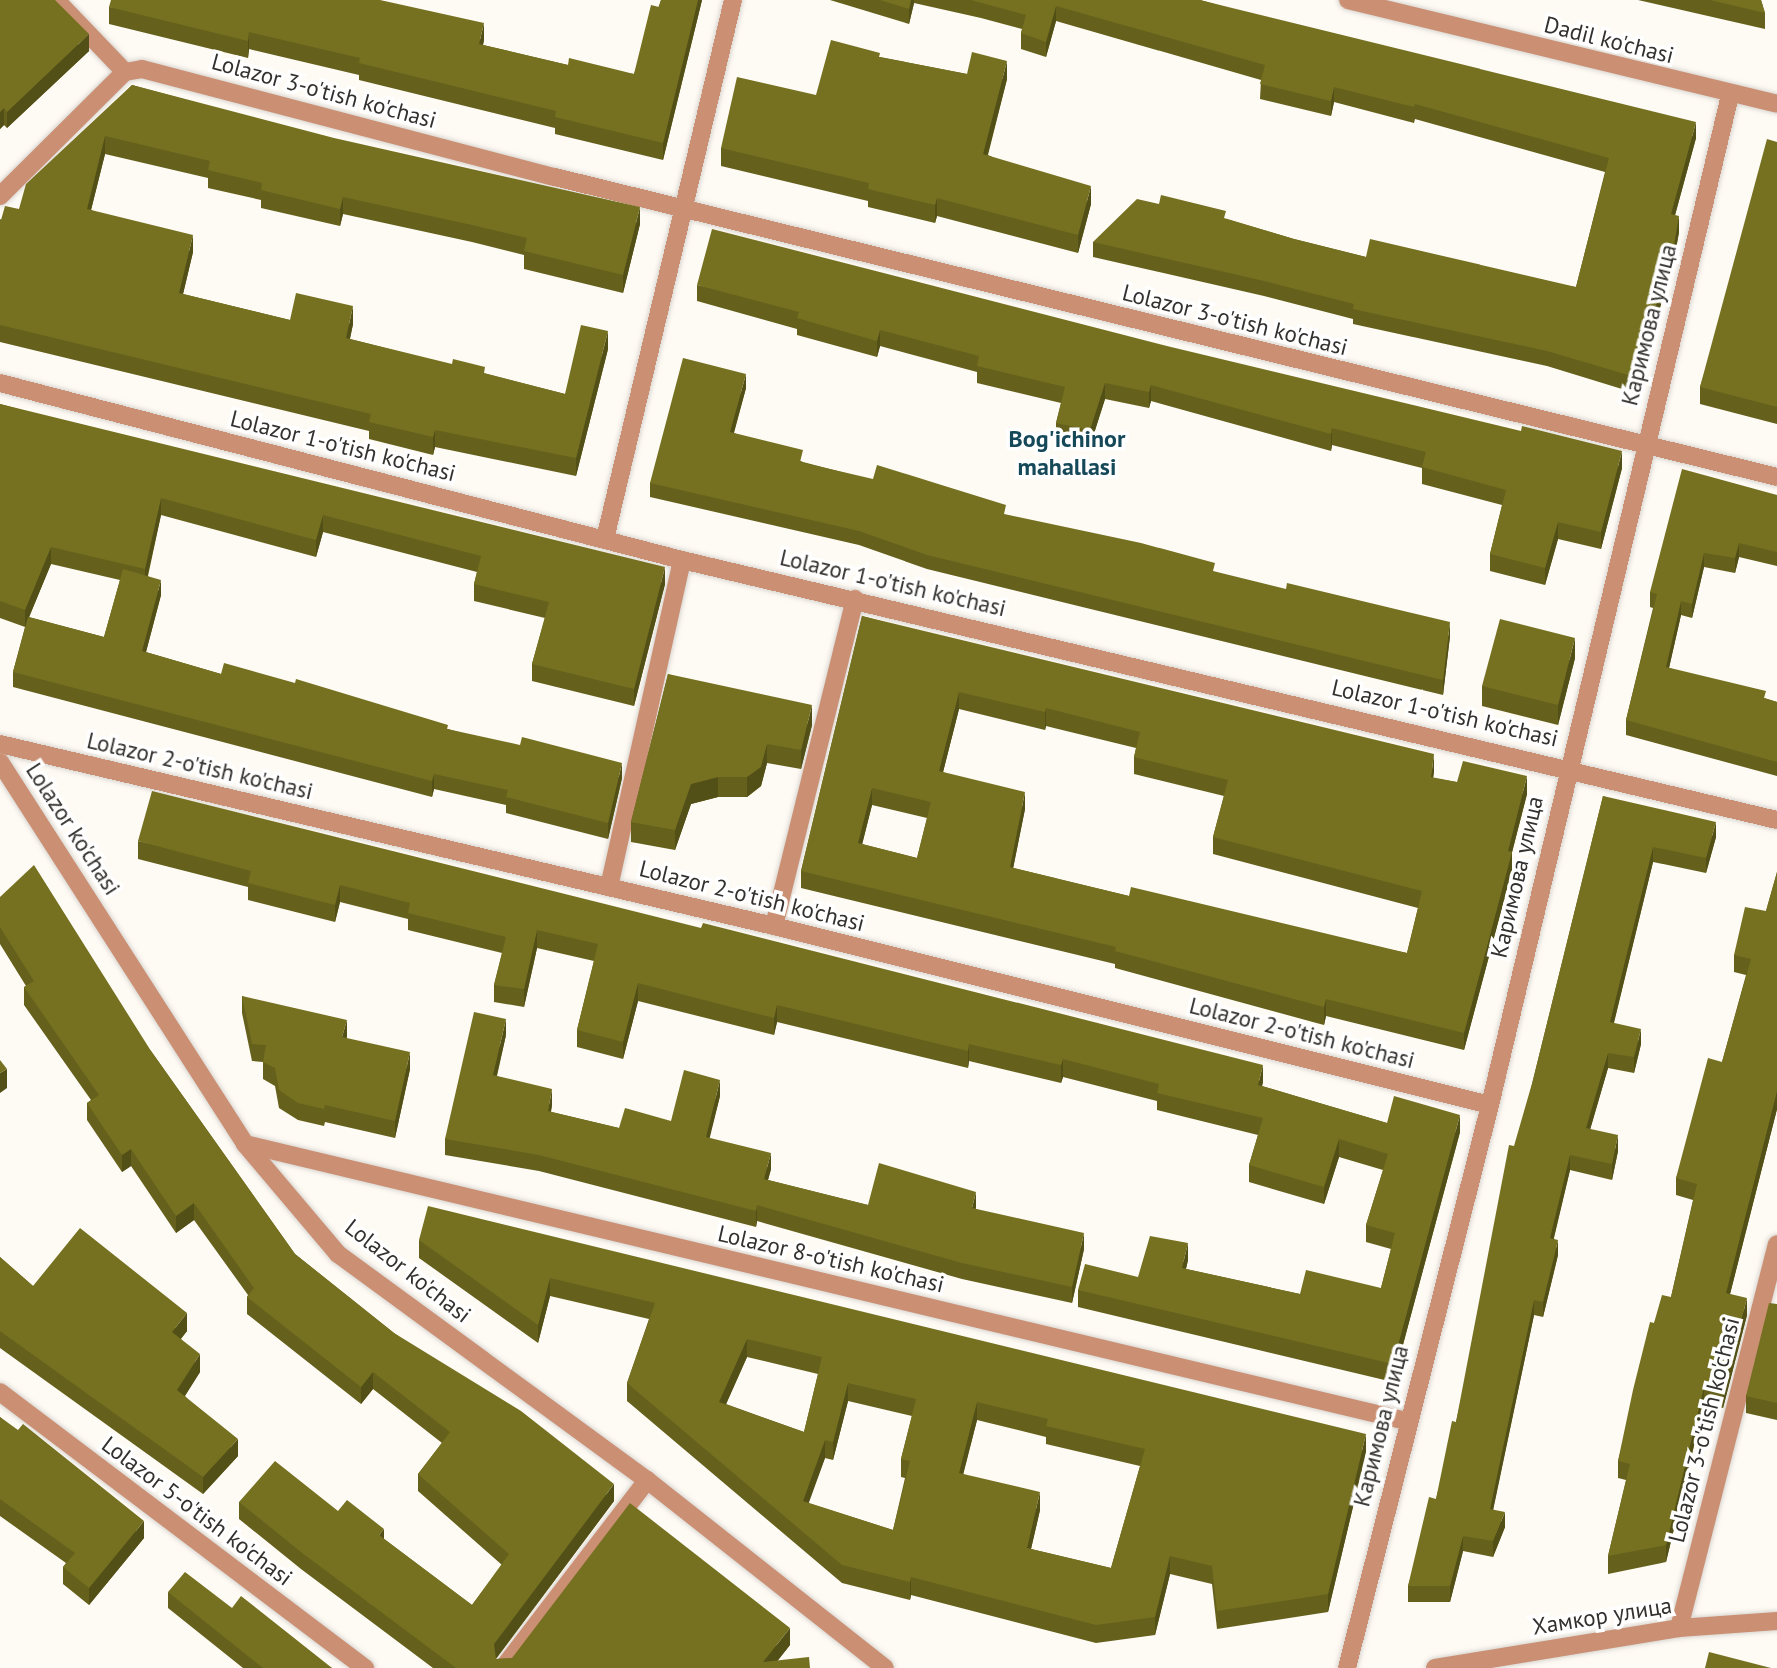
<!DOCTYPE html>
<html>
<head>
<meta charset="utf-8">
<style>
	body { margin:0 }
	#map { position:relative; width:1777px; height:1668px; overflow:hidden; background:#fefaf4; font-family:"PT Sans",sans-serif }
	div>[style] { position:absolute }
	[style*='--x'] { left:calc(var(--x)*1px); top:calc(var(--y)*1px); width:calc(var(--w)*1px); rotate:calc(var(--a)*1deg) }
	.roads { filter:drop-shadow(0 0 2px #d9d6d1) drop-shadow(0 0 2px #d9d6d1) }
	.minor>* { height:18px; margin:-9px; padding:0 9px; transform-origin:9px; border-radius:9px; background:#cb8f73 }
	.tertiary>* { height:18px; margin:-9px; padding:0 9px; transform-origin:9px; border-radius:9px; background:#cb8f73 }
	.wall>* { inset:0; background:#65611c }
	.shaded-wall>* { inset:0; background:#524f17 }
	.building>* { inset:0; background:#757121 }
	span { translate:-50% -50%; white-space:nowrap; text-align:center; line-height:1.15; -webkit-text-stroke:7px #fff; paint-order:stroke }
	.street-label { font-size:23px; color:#33312f }
	.neighbourhood-label { font-size:24px; color:#154859; font-weight:700 }
</style>
</head>
<body>
<div id="map">
	<div class="roads">
		<div class="minor">
			<div style="--x:56;--y:0;--w:100;--a:46.2"></div>
			<div style="--x:1348;--y:0;--w:441;--a:13.6"></div>
			<div style="--x:0;--y:196;--w:176;--a:-44.8"></div>
			<div style="--x:125;--y:72;--w:17;--a:-10"></div>
			<div style="--x:142;--y:69;--w:427;--a:14.7"></div>
			<div style="--x:555;--y:177;--w:1258;--a:13.79"></div>
			<div style="--x:0;--y:383;--w:705;--a:14.55"></div>
			<div style="--x:682;--y:560;--w:1125;--a:13.36"></div>
			<div style="--x:605;--y:539;--w:554;--a:-76.64"></div>
			<div style="--x:0;--y:744;--w:795;--a:13.23"></div>
			<div style="--x:774;--y:926;--w:738;--a:14.04"></div>
			<div style="--x:0;--y:762;--w:454;--a:57.3"></div>
			<div style="--x:245;--y:1144;--w:144;--a:49.8"></div>
			<div style="--x:338;--y:1254;--w:383;--a:36.2"></div>
			<div style="--x:647;--y:1480;--w:303;--a:38.3"></div>
			<div style="--x:609;--y:887;--w:335;--a:-77.4"></div>
			<div style="--x:774;--y:926;--w:337;--a:-76.1"></div>
			<div style="--x:245;--y:1144;--w:1194;--a:13.42"></div>
			<div style="--x:0;--y:1392;--w:458;--a:37.1"></div>
			<div style="--x:1679;--y:1628;--w:396;--a:-75.7"></div>
			<div style="--x:503;--y:1668;--w:237;--a:-52.5"></div>
			<div style="--x:1347;--y:1668;--w:581;--a:-75.75"></div>
			<div style="--x:1490;--y:1105;--w:1038;--a:-76.63"></div>
		</div>
		<div class="tertiary">
			<div style="--x:1435;--y:1668;--w:247;--a:-9.3"></div>
			<div style="--x:1679;--y:1628;--w:98;--a:-4.1"></div>
		</div>
	</div>
	<div class="wall">
		<div style="clip-path:polygon(0 0,89px 51px,7px 128px,4px 125px,0 129px)"></div>
		<div style="clip-path:polygon(661px 0,702px 0,663px 160px,555px 134px,555px 128px,359px 80px,359px 75px,249px 49px,248px 58px,109px 24px,109px 7px,484px 40px,483px 45px,568px 65px,634px 74px)"></div>
		<div style="clip-path:polygon(830px 0,1200px 0,1696px 138px,1675px 215px,1679px 232px,1674px 260px,1635px 393px,1547px 366px,1353px 324px,1353px 319px,1264px 296px,1093px 257px,1093px 242px,1226px 219px,1294px 239px,1366px 257px,1576px 287px,1605px 172px,1415px 119px,1414px 123px,1334px 102px,1331px 116px,1260px 99px,1261px 80px,1056px 21px,1046px 57px,1021px 49px,1021px 33px,1022px 29px,981px 18px,914px 3px,909px 24px)"></div>
		<div style="clip-path:polygon(1638px 0,1761px 0,1765px 13px,1765px 29px)"></div>
		<div style="clip-path:polygon(880px 57px,967px 74px,1007px 79px,988px 155px,1091px 204px,1078px 253px,937px 216px,935px 223px,868px 207px,868px 201px,721px 166px,721px 148px,816px 95px)"></div>
		<div style="clip-path:polygon(132px 85px,640px 224px,623px 293px,524px 269px,524px 255px,472px 242px,343px 214px,340px 226px,261px 208px,261px 200px,208px 188px,208px 178px,105px 154px,91px 210px,193px 252px,183px 294px,290px 320px,353px 324px,350px 339px,565px 394px,608px 349px,576px 476px,435px 447px,433px 455px,369px 439px,369px 431px,0 342px,0 219px,1px 220px,19px 209px)"></div>
		<div style="clip-path:polygon(1777px 142px,1777px 424px,1700px 404px,1700px 387px)"></div>
		<div style="clip-path:polygon(697px 285px,1622px 468px,1601px 549px,1558px 539px,1545px 585px,1490px 571px,1490px 554px,1502px 505px,1422px 484px,1422px 468px,1332px 445px,1331px 451px,1151px 401px,1149px 408px,1105px 399px,1090px 446px,1056px 440px,1056px 423px,1061px 403px,977px 383px,977px 372px,880px 346px,877px 357px,797px 335px,797px 329px,697px 301px)"></div>
		<div style="clip-path:polygon(746px 388px,734px 433px,803px 462px,1006px 515px,1450px 636px,1443px 695px,927px 569px,859px 545px,650px 497px,650px 483px)"></div>
		<div style="clip-path:polygon(evenodd,0 404px,665px 584px,634px 706px,532px 681px,532px 664px,545px 618px,474px 601px,474px 584px,477px 572px,323px 532px,316px 557px,161px 515px,148px 576px,161px 595px,146px 652px,221px 674px,448px 729px,622px 778px,608px 839px,506px 813px,506px 805px,434px 789px,432px 797px,13px 687px,13px 672px,25px 627px,0 618px,0 404px,51px 564px,120px 580px,104px 637px,29px 617px,51px 564px)"></div>
		<div style="clip-path:polygon(1777px 495px,1777px 566px,1739px 557px,1735px 573px,1704px 567px,1692px 618px,1681px 615px,1669px 668px,1777px 702px,1777px 776px,1626px 735px,1626px 720px,1653px 608px,1650px 607px,1650px 592px)"></div>
		<div style="clip-path:polygon(evenodd,862px 616px,1434px 771px,1433px 778px,1527px 794px,1512px 852px,1512px 870px,1464px 1050px,1326px 1016px,1324px 1025px,1115px 968px,1115px 964px,801px 888px,801px 871px,862px 616px,959px 709px,1045px 730px,1046px 726px,1136px 748px,1134px 757px,1134px 774px,1224px 796px,1213px 837px,1213px 854px,1418px 908px,1407px 953px,1129px 896px,1013px 868px,1025px 809px,943px 772px,959px 709px,862px 616px,872px 805px,927px 818px,917px 858px,862px 844px,872px 805px)"></div>
		<div style="clip-path:polygon(1575px 658px,1558px 725px,1482px 706px,1482px 686px)"></div>
		<div style="clip-path:polygon(668px 674px,812px 725px,801px 769px,767px 763px,761px 786px,747px 797px,718px 797px,691px 804px,675px 850px,631px 842px,631px 822px)"></div>
		<div style="clip-path:polygon(1603px 796px,1716px 837px,1706px 873px,1653px 862px,1614px 1023px,1641px 1044px,1634px 1073px,1608px 1068px,1590px 1129px,1618px 1151px,1612px 1180px,1570px 1170px,1554px 1238px,1558px 1255px,1543px 1317px,1534px 1315px,1493px 1509px,1505px 1527px,1493px 1557px,1463px 1551px,1450px 1602px,1408px 1602px,1408px 1586px,1436px 1499px,1456px 1422px,1533px 1080px)"></div>
		<div style="clip-path:polygon(138px 841px,1263px 1082px,1262px 1086px,1387px 1123px,1460px 1132px,1393px 1382px,1078px 1307px,1078px 1290px,1138px 1277px,1188px 1260px,1186px 1269px,1300px 1294px,1381px 1288px,1391px 1249px,1366px 1242px,1366px 1225px,1383px 1170px,1339px 1157px,1324px 1204px,1249px 1182px,1249px 1165px,1258px 1135px,1157px 1110px,1157px 1101px,1063px 1077px,1061px 1083px,969px 1061px,968px 1068px,777px 1022px,774px 1035px,638px 1001px,623px 1059px,577px 1047px,577px 1030px,594px 961px,537px 948px,524px 1007px,494px 1002px,494px 985px,502px 953px,408px 930px,408px 919px,340px 902px,335px 922px,248px 900px,248px 887px,138px 859px)"></div>
		<div style="clip-path:polygon(1777px 872px,1777px 1109px,1730px 1294px,1747px 1315px,1723px 1408px,1704px 1404px,1666px 1562px,1608px 1574px,1608px 1556px,1626px 1480px,1618px 1478px,1618px 1461px,1654px 1323px,1671px 1297px,1693px 1200px,1676px 1195px,1676px 1178px,1722px 1062px,1746px 975px,1734px 972px,1734px 955px,1766px 911px)"></div>
		<div style="clip-path:polygon(0 897px,151px 1051px,295px 1254px,394px 1333px,614px 1501px,496px 1659px,790px 1645px,777px 1661px,810px 1668px,433px 1668px,301px 1569px,239px 1519px,239px 1502px,338px 1511px,384px 1539px,472px 1605px,502px 1565px,418px 1491px,418px 1474px,442px 1443px,373px 1389px,361px 1404px,247px 1314px,247px 1297px,248px 1295px,194px 1220px,176px 1233px,131px 1166px,122px 1172px,87px 1120px,87px 1103px,91px 1100px,24px 1005px,24px 987px,26px 986px,0 944px)"></div>
		<div style="clip-path:polygon(242px 996px,346px 1038px,410px 1069px,395px 1138px,325px 1122px,324px 1126px,298px 1120px,279px 1108px,275px 1086px,263px 1079px,263px 1062px,252px 1061px,242px 1013px)"></div>
		<div style="clip-path:polygon(506px 1035px,497px 1076px,552px 1105px,551px 1112px,619px 1128px,671px 1121px,720px 1096px,709px 1138px,771px 1169px,768px 1180px,868px 1205px,976px 1209px,1084px 1249px,1072px 1303px,962px 1279px,757px 1221px,756px 1227px,539px 1171px,445px 1155px,445px 1139px)"></div>
		<div style="clip-path:polygon(evenodd,419px 1240px,1366px 1452px,1328px 1612px,1217px 1629px,1212px 1584px,1170px 1574px,1155px 1635px,1096px 1643px,911px 1595px,910px 1600px,842px 1583px,627px 1401px,627px 1383px,649px 1319px,550px 1296px,538px 1343px,419px 1258px,419px 1240px,747px 1357px,818px 1374px,804px 1432px,726px 1404px,747px 1357px,419px 1240px,848px 1401px,912px 1416px,901px 1459px,901px 1477px,905px 1478px,893px 1530px,808px 1503px,825px 1458px,833px 1460px,848px 1401px,419px 1240px,977px 1420px,1046px 1437px,1046px 1444px,1140px 1466px,1111px 1568px,1031px 1549px,1040px 1510px,963px 1474px,977px 1420px)"></div>
		<div style="clip-path:polygon(0 1257px,33px 1286px,187px 1331px,181px 1339px,200px 1372px,185px 1396px,238px 1456px,203px 1494px,0 1348px)"></div>
		<div style="clip-path:polygon(1777px 1304px,1777px 1420px,1746px 1413px,1746px 1396px)"></div>
		<div style="clip-path:polygon(0 1417px,144px 1538px,89px 1605px,63px 1584px,63px 1567px,66px 1563px,0 1516px)"></div>
		<div style="clip-path:polygon(168px 1592px,232px 1608px,332px 1668px,243px 1668px,168px 1608px)"></div>
	</div>
	<div class="shaded-wall">
		<div style="clip-path:polygon(698px 0,702px 0,663px 160px,663px 143px)"></div>
		<div style="clip-path:polygon(911px 0,914px 0,914px 3px,909px 24px,909px 9px)"></div>
		<div style="clip-path:polygon(1056px 6px,1056px 21px,1046px 57px,1046px 42px)"></div>
		<div style="clip-path:polygon(484px 23px,484px 40px,479px 61px,479px 44px)"></div>
		<div style="clip-path:polygon(249px 32px,249px 49px,248px 58px,248px 41px)"></div>
		<div style="clip-path:polygon(89px 34px,89px 51px,7px 128px,7px 112px)"></div>
		<div style="clip-path:polygon(1007px 61px,1007px 79px,983px 172px,983px 154px)"></div>
		<div style="clip-path:polygon(1334px 87px,1334px 102px,1331px 116px,1331px 101px)"></div>
		<div style="clip-path:polygon(4px 108px,4px 125px,0 129px,0 112px)"></div>
		<div style="clip-path:polygon(1696px 122px,1696px 138px,1671px 230px,1671px 214px)"></div>
		<div style="clip-path:polygon(105px 136px,105px 154px,87px 226px,87px 209px)"></div>
		<div style="clip-path:polygon(1091px 186px,1091px 204px,1078px 253px,1078px 235px)"></div>
		<div style="clip-path:polygon(343px 197px,343px 214px,340px 226px,340px 209px)"></div>
		<div style="clip-path:polygon(937px 198px,937px 216px,935px 223px,935px 205px)"></div>
		<div style="clip-path:polygon(640px 207px,640px 224px,623px 293px,623px 275px)"></div>
		<div style="clip-path:polygon(1679px 216px,1679px 232px,1674px 260px,1635px 393px,1635px 377px)"></div>
		<div style="clip-path:polygon(193px 235px,193px 252px,179px 311px,179px 293px)"></div>
		<div style="clip-path:polygon(353px 306px,353px 324px,346px 356px,346px 338px)"></div>
		<div style="clip-path:polygon(880px 330px,880px 346px,877px 357px,877px 341px)"></div>
		<div style="clip-path:polygon(608px 331px,608px 349px,576px 476px,576px 458px)"></div>
		<div style="clip-path:polygon(746px 374px,746px 388px,730px 446px,730px 432px)"></div>
		<div style="clip-path:polygon(1105px 383px,1105px 399px,1090px 446px,1090px 430px)"></div>
		<div style="clip-path:polygon(1151px 385px,1151px 401px,1149px 408px,1149px 392px)"></div>
		<div style="clip-path:polygon(1332px 428px,1332px 445px,1331px 451px,1331px 434px)"></div>
		<div style="clip-path:polygon(435px 430px,435px 447px,433px 455px,433px 437px)"></div>
		<div style="clip-path:polygon(1622px 451px,1622px 468px,1601px 549px,1601px 532px)"></div>
		<div style="clip-path:polygon(161px 498px,161px 515px,145px 586px,145px 569px)"></div>
		<div style="clip-path:polygon(323px 515px,323px 532px,316px 557px,316px 540px)"></div>
		<div style="clip-path:polygon(1558px 522px,1558px 539px,1545px 585px,1545px 568px)"></div>
		<div style="clip-path:polygon(1739px 543px,1739px 557px,1735px 573px,1735px 558px)"></div>
		<div style="clip-path:polygon(51px 547px,51px 564px,25px 627px,25px 610px)"></div>
		<div style="clip-path:polygon(1704px 553px,1704px 567px,1692px 618px,1692px 604px)"></div>
		<div style="clip-path:polygon(665px 567px,665px 584px,634px 706px,634px 689px)"></div>
		<div style="clip-path:polygon(161px 580px,161px 595px,142px 667px,142px 651px)"></div>
		<div style="clip-path:polygon(1681px 601px,1681px 615px,1666px 681px,1666px 667px)"></div>
		<div style="clip-path:polygon(1450px 622px,1450px 636px,1443px 695px,1443px 680px)"></div>
		<div style="clip-path:polygon(1575px 638px,1575px 658px,1558px 725px,1558px 705px)"></div>
		<div style="clip-path:polygon(959px 692px,959px 709px,939px 788px,939px 771px)"></div>
		<div style="clip-path:polygon(812px 705px,812px 725px,801px 769px,801px 750px)"></div>
		<div style="clip-path:polygon(1046px 708px,1046px 726px,1045px 730px,1045px 712px)"></div>
		<div style="clip-path:polygon(767px 744px,767px 763px,761px 786px,747px 797px,747px 777px)"></div>
		<div style="clip-path:polygon(1434px 754px,1434px 771px,1431px 795px,1431px 777px)"></div>
		<div style="clip-path:polygon(622px 763px,622px 778px,608px 839px,608px 823px)"></div>
		<div style="clip-path:polygon(434px 774px,434px 789px,432px 797px,432px 781px)"></div>
		<div style="clip-path:polygon(1527px 776px,1527px 794px,1508px 868px,1508px 851px)"></div>
		<div style="clip-path:polygon(718px 777px,718px 797px,691px 804px,675px 850px,675px 830px,691px 784px)"></div>
		<div style="clip-path:polygon(872px 788px,872px 805px,858px 861px,858px 843px)"></div>
		<div style="clip-path:polygon(1025px 792px,1025px 809px,1010px 884px,1010px 867px)"></div>
		<div style="clip-path:polygon(1716px 822px,1716px 837px,1706px 873px,1706px 858px)"></div>
		<div style="clip-path:polygon(1653px 847px,1653px 862px,1610px 1038px,1610px 1022px)"></div>
		<div style="clip-path:polygon(1512px 852px,1512px 870px,1464px 1050px,1464px 1033px)"></div>
		<div style="clip-path:polygon(340px 885px,340px 902px,335px 922px,335px 905px)"></div>
		<div style="clip-path:polygon(537px 930px,537px 948px,524px 1007px,524px 989px)"></div>
		<div style="clip-path:polygon(638px 983px,638px 1001px,623px 1059px,623px 1042px)"></div>
		<div style="clip-path:polygon(1326px 999px,1326px 1016px,1324px 1025px,1324px 1007px)"></div>
		<div style="clip-path:polygon(777px 1005px,777px 1022px,774px 1035px,774px 1018px)"></div>
		<div style="clip-path:polygon(506px 1019px,506px 1035px,493px 1091px,493px 1075px)"></div>
		<div style="clip-path:polygon(347px 1020px,347px 1037px,342px 1055px,342px 1037px)"></div>
		<div style="clip-path:polygon(1641px 1029px,1641px 1044px,1634px 1073px,1634px 1057px)"></div>
		<div style="clip-path:polygon(969px 1044px,969px 1061px,968px 1068px,968px 1051px)"></div>
		<div style="clip-path:polygon(410px 1052px,410px 1069px,395px 1138px,395px 1121px)"></div>
		<div style="clip-path:polygon(1608px 1053px,1608px 1068px,1586px 1144px,1586px 1128px)"></div>
		<div style="clip-path:polygon(1063px 1059px,1063px 1077px,1061px 1083px,1061px 1065px)"></div>
		<div style="clip-path:polygon(1263px 1065px,1263px 1082px,1258px 1102px,1258px 1085px)"></div>
		<div style="clip-path:polygon(7px 1069px,7px 1088px,0 1093px,0 1073px)"></div>
		<div style="clip-path:polygon(720px 1080px,720px 1096px,706px 1153px,706px 1137px)"></div>
		<div style="clip-path:polygon(552px 1089px,552px 1105px,548px 1127px,548px 1111px)"></div>
		<div style="clip-path:polygon(1777px 1091px,1777px 1109px,1726px 1310px,1726px 1293px)"></div>
		<div style="clip-path:polygon(1460px 1115px,1460px 1132px,1393px 1382px,1393px 1364px)"></div>
		<div style="clip-path:polygon(1618px 1135px,1618px 1151px,1612px 1180px,1612px 1164px)"></div>
		<div style="clip-path:polygon(1339px 1139px,1339px 1157px,1324px 1204px,1324px 1187px)"></div>
		<div style="clip-path:polygon(131px 1149px,131px 1166px,122px 1172px,122px 1155px)"></div>
		<div style="clip-path:polygon(771px 1153px,771px 1169px,764px 1194px,764px 1179px)"></div>
		<div style="clip-path:polygon(1570px 1155px,1570px 1170px,1550px 1253px,1550px 1238px)"></div>
		<div style="clip-path:polygon(976px 1192px,976px 1208px,972px 1224px,972px 1208px)"></div>
		<div style="clip-path:polygon(194px 1203px,194px 1220px,176px 1233px,176px 1216px)"></div>
		<div style="clip-path:polygon(757px 1205px,757px 1221px,756px 1227px,756px 1211px)"></div>
		<div style="clip-path:polygon(1084px 1233px,1084px 1249px,1072px 1303px,1072px 1287px)"></div>
		<div style="clip-path:polygon(1558px 1240px,1558px 1255px,1543px 1317px,1543px 1302px)"></div>
		<div style="clip-path:polygon(1188px 1243px,1188px 1260px,1182px 1285px,1182px 1268px)"></div>
		<div style="clip-path:polygon(550px 1278px,550px 1296px,538px 1343px,538px 1325px)"></div>
		<div style="clip-path:polygon(1747px 1298px,1747px 1315px,1723px 1408px,1723px 1391px)"></div>
		<div style="clip-path:polygon(1534px 1300px,1534px 1315px,1490px 1525px,1490px 1509px)"></div>
		<div style="clip-path:polygon(187px 1313px,187px 1331px,172px 1349px,172px 1332px)"></div>
		<div style="clip-path:polygon(747px 1339px,747px 1357px,719px 1420px,719px 1402px)"></div>
		<div style="clip-path:polygon(200px 1354px,200px 1372px,177px 1408px,177px 1390px)"></div>
		<div style="clip-path:polygon(373px 1372px,373px 1389px,361px 1404px,361px 1387px)"></div>
		<div style="clip-path:polygon(848px 1383px,848px 1401px,833px 1460px,833px 1442px)"></div>
		<div style="clip-path:polygon(1704px 1387px,1704px 1404px,1666px 1562px,1666px 1545px)"></div>
		<div style="clip-path:polygon(977px 1402px,977px 1420px,959px 1491px,959px 1473px)"></div>
		<div style="clip-path:polygon(1366px 1434px,1366px 1452px,1328px 1612px,1328px 1594px)"></div>
		<div style="clip-path:polygon(238px 1439px,238px 1456px,203px 1494px,203px 1477px)"></div>
		<div style="clip-path:polygon(825px 1440px,825px 1458px,803px 1519px,803px 1501px)"></div>
		<div style="clip-path:polygon(614px 1484px,614px 1501px,494px 1661px,494px 1644px)"></div>
		<div style="clip-path:polygon(1040px 1492px,1040px 1510px,1027px 1566px,1027px 1548px)"></div>
		<div style="clip-path:polygon(1505px 1512px,1505px 1527px,1493px 1557px,1493px 1541px)"></div>
		<div style="clip-path:polygon(144px 1521px,144px 1538px,89px 1605px,89px 1588px)"></div>
		<div style="clip-path:polygon(384px 1529px,384px 1546px,379px 1535px)"></div>
		<div style="clip-path:polygon(1463px 1536px,1463px 1551px,1450px 1602px,1450px 1586px)"></div>
		<div style="clip-path:polygon(1170px 1556px,1170px 1574px,1155px 1635px,1155px 1617px)"></div>
		<div style="clip-path:polygon(911px 1577px,911px 1595px,910px 1600px,910px 1582px)"></div>
		<div style="clip-path:polygon(790px 1628px,790px 1645px,772px 1668px,763px 1662px)"></div>
	</div>
	<div class="building">
		<div style="clip-path:polygon(0 0,55px 0,89px 34px,7px 112px,4px 108px,0 112px)"></div>
		<div style="clip-path:polygon(111px 0,380px 0,484px 23px,479px 44px,568px 65px,569px 58px,634px 74px,651px 5px,659px 7px,661px 0,698px 0,663px 143px,555px 117px,556px 111px,359px 63px,360px 58px,249px 32px,248px 41px,109px 7px)"></div>
		<div style="clip-path:polygon(880px 0,911px 0,909px 9px)"></div>
		<div style="clip-path:polygon(971px 0,1200px 0,1696px 122px,1671px 214px,1679px 216px,1674px 245px,1635px 377px,1547px 351px,1353px 309px,1354px 304px,1264px 281px,1093px 242px,1137px 199px,1159px 204px,1161px 195px,1226px 211px,1224px 218px,1294px 239px,1366px 257px,1370px 239px,1576px 287px,1609px 158px,1415px 104px,1414px 107px,1334px 87px,1331px 101px,1260px 84px,1265px 65px,1056px 6px,1046px 42px,1021px 33px,1026px 15px)"></div>
		<div style="clip-path:polygon(1710px 0,1761px 0,1765px 13px)"></div>
		<div style="clip-path:polygon(831px 40px,880px 53px,879px 57px,967px 74px,972px 52px,1007px 61px,983px 154px,1091px 186px,1078px 235px,937px 198px,935px 205px,868px 189px,869px 183px,721px 148px,737px 77px,816px 95px)"></div>
		<div style="clip-path:polygon(132px 85px,334px 138px,640px 207px,623px 275px,524px 251px,527px 238px,472px 225px,343px 197px,340px 209px,261px 190px,262px 183px,208px 170px,210px 161px,105px 136px,87px 209px,193px 235px,179px 293px,290px 320px,296px 293px,353px 306px,346px 338px,452px 364px,453px 359px,485px 367px,484px 373px,565px 394px,581px 325px,608px 331px,576px 458px,435px 430px,433px 437px,369px 422px,371px 414px,0 325px,0 219px,1px 220px,5px 206px,19px 209px,26px 184px)"></div>
		<div style="clip-path:polygon(1767px 139px,1777px 142px,1777px 407px,1700px 387px)"></div>
		<div style="clip-path:polygon(712px 229px,1171px 347px,1521px 431px,1522px 426px,1622px 451px,1601px 532px,1558px 522px,1545px 568px,1490px 554px,1506px 490px,1422px 467px,1426px 452px,1332px 428px,1331px 434px,1151px 385px,1149px 392px,1105px 383px,1090px 430px,1056px 423px,1065px 387px,977px 366px,979px 356px,880px 330px,877px 341px,797px 318px,799px 312px,697px 285px)"></div>
		<div style="clip-path:polygon(683px 358px,746px 374px,730px 432px,803px 450px,800px 462px,873px 479px,877px 465px,1006px 505px,1004px 514px,1141px 543px,1215px 563px,1213px 571px,1286px 589px,1287px 583px,1450px 622px,1443px 680px,927px 555px,859px 531px,650px 483px)"></div>
		<div style="clip-path:polygon(0 404px,665px 567px,634px 689px,532px 664px,549px 602px,474px 584px,481px 556px,323px 515px,316px 540px,161px 498px,145px 569px,51px 547px,25px 610px,0 601px)"></div>
		<div style="clip-path:polygon(1682px 469px,1777px 495px,1777px 552px,1739px 543px,1735px 558px,1704px 553px,1692px 604px,1681px 601px,1666px 667px,1766px 691px,1764px 698px,1777px 702px,1777px 762px,1626px 720px,1657px 594px,1650px 592px)"></div>
		<div style="clip-path:polygon(123px 569px,161px 580px,142px 651px,221px 674px,224px 663px,295px 683px,296px 679px,448px 725px,447px 729px,520px 745px,522px 737px,622px 763px,608px 823px,506px 797px,508px 790px,434px 774px,432px 781px,13px 672px,28px 617px,104px 637px)"></div>
		<div style="clip-path:polygon(evenodd,862px 616px,1434px 754px,1431px 777px,1457px 782px,1463px 761px,1527px 776px,1508px 851px,1512px 852px,1464px 1033px,1326px 999px,1324px 1007px,1115px 951px,1116px 947px,801px 871px,862px 616px,959px 692px,1045px 712px,1046px 708px,1140px 732px,1134px 757px,1228px 780px,1213px 837px,1422px 891px,1407px 953px,1131px 887px,1129px 896px,1010px 867px,1025px 792px,939px 771px,959px 692px,862px 616px,872px 788px,931px 802px,917px 858px,858px 843px,872px 788px)"></div>
		<div style="clip-path:polygon(1500px 619px,1575px 638px,1558px 705px,1482px 686px)"></div>
		<div style="clip-path:polygon(668px 674px,812px 705px,801px 750px,767px 744px,761px 767px,747px 777px,718px 777px,691px 784px,675px 830px,631px 822px)"></div>
		<div style="clip-path:polygon(152px 791px,701px 928px,703px 923px,1263px 1065px,1258px 1085px,1387px 1123px,1394px 1096px,1460px 1115px,1393px 1364px,1078px 1290px,1085px 1264px,1138px 1277px,1150px 1236px,1188px 1243px,1182px 1268px,1300px 1294px,1306px 1270px,1381px 1288px,1395px 1233px,1366px 1225px,1388px 1154px,1339px 1139px,1324px 1187px,1249px 1165px,1263px 1118px,1157px 1093px,1159px 1084px,1063px 1059px,1061px 1065px,969px 1044px,968px 1051px,777px 1005px,774px 1018px,638px 983px,623px 1042px,577px 1030px,598px 944px,537px 930px,524px 989px,494px 985px,506px 937px,408px 913px,410px 903px,340px 885px,335px 905px,248px 883px,251px 871px,138px 841px)"></div>
		<div style="clip-path:polygon(1603px 796px,1716px 822px,1706px 858px,1653px 847px,1610px 1022px,1641px 1029px,1634px 1057px,1608px 1053px,1586px 1128px,1618px 1135px,1612px 1164px,1570px 1155px,1550px 1238px,1558px 1240px,1543px 1302px,1534px 1300px,1490px 1509px,1505px 1512px,1493px 1541px,1463px 1536px,1450px 1586px,1408px 1586px,1429px 1497px,1436px 1499px,1452px 1421px,1456px 1422px,1509px 1145px,1514px 1146px,1533px 1080px)"></div>
		<div style="clip-path:polygon(34px 865px,151px 1051px,295px 1254px,394px 1333px,521px 1411px,614px 1484px,494px 1644px,496px 1659px,512px 1658px,630px 1503px,790px 1628px,763px 1662px,809px 1657px,810px 1668px,456px 1668px,301px 1552px,239px 1502px,275px 1461px,338px 1511px,347px 1500px,384px 1529px,379px 1535px,472px 1605px,509px 1554px,418px 1474px,450px 1432px,373px 1372px,361px 1387px,247px 1297px,254px 1288px,194px 1203px,176px 1216px,131px 1149px,122px 1155px,87px 1103px,99px 1095px,24px 987px,34px 981px,0 927px,0 897px)"></div>
		<div style="clip-path:polygon(1777px 872px,1777px 1091px,1726px 1293px,1747px 1298px,1723px 1391px,1704px 1387px,1666px 1545px,1608px 1556px,1630px 1464px,1618px 1461px,1633px 1390px,1650px 1322px,1654px 1323px,1662px 1295px,1671px 1297px,1697px 1184px,1676px 1178px,1708px 1058px,1722px 1062px,1751px 959px,1734px 955px,1745px 907px,1766px 911px)"></div>
		<div style="clip-path:polygon(242px 996px,347px 1020px,342px 1037px,410px 1052px,395px 1121px,325px 1105px,324px 1109px,298px 1103px,279px 1090px,275px 1068px,263px 1062px,266px 1045px,252px 1044px)"></div>
		<div style="clip-path:polygon(474px 1012px,506px 1019px,493px 1075px,552px 1089px,548px 1111px,619px 1128px,625px 1108px,671px 1121px,684px 1070px,720px 1080px,706px 1137px,771px 1153px,764px 1179px,868px 1205px,879px 1163px,976px 1192px,972px 1208px,1084px 1233px,1072px 1287px,962px 1263px,757px 1205px,756px 1211px,539px 1155px,445px 1139px)"></div>
		<div style="clip-path:polygon(0 1060px,7px 1069px,0 1073px)"></div>
		<div style="clip-path:polygon(evenodd,428px 1206px,1366px 1434px,1328px 1594px,1217px 1611px,1212px 1566px,1170px 1556px,1155px 1617px,1096px 1625px,911px 1577px,910px 1582px,842px 1565px,627px 1383px,655px 1303px,550px 1278px,538px 1325px,419px 1240px,428px 1206px,747px 1339px,822px 1357px,804px 1432px,719px 1402px,747px 1339px,428px 1206px,848px 1383px,916px 1399px,901px 1459px,910px 1461px,893px 1530px,803px 1501px,825px 1440px,833px 1442px,848px 1383px,428px 1206px,977px 1402px,1048px 1419px,1046px 1426px,1145px 1449px,1111px 1568px,1027px 1548px,1040px 1492px,959px 1473px,977px 1402px)"></div>
		<div style="clip-path:polygon(80px 1228px,187px 1313px,172px 1332px,200px 1354px,177px 1390px,238px 1439px,203px 1477px,0 1331px,0 1257px,33px 1286px)"></div>
		<div style="clip-path:polygon(1769px 1303px,1777px 1304px,1777px 1403px,1746px 1396px)"></div>
		<div style="clip-path:polygon(0 1417px,18px 1430px,23px 1424px,144px 1521px,89px 1588px,63px 1567px,75px 1553px,0 1499px)"></div>
		<div style="clip-path:polygon(185px 1572px,232px 1608px,241px 1596px,332px 1668px,263px 1668px,168px 1592px)"></div>
		<div style="clip-path:polygon(1709px 1652px,1771px 1668px,1705px 1668px)"></div>
	</div>
	<div class="street-label">
		<span style="left:1609px;top:40px;rotate:14deg">Dadil ko'chasi</span>
		<span style="left:324px;top:91px;rotate:15deg">Lolazor 3-o'tish ko'chasi</span>
		<span style="left:1235px;top:320px;rotate:14deg">Lolazor 3-o'tish ko'chasi</span>
		<span style="left:1649px;top:325px;rotate:-76deg">Каримова улица</span>
		<span style="left:343px;top:446px;rotate:14deg">Lolazor 1-o'tish ko'chasi</span>
		<span style="left:893px;top:583px;rotate:13deg">Lolazor 1-o'tish ko'chasi</span>
		<span style="left:1445px;top:713px;rotate:13deg">Lolazor 1-o'tish ko'chasi</span>
		<span style="left:200px;top:766px;rotate:13deg">Lolazor 2-o'tish ko'chasi</span>
		<span style="left:73px;top:829px;rotate:57deg">Lolazor ko'chasi</span>
		<span style="left:1517px;top:877px;rotate:-77deg">Каримова улица</span>
		<span style="left:752px;top:896px;rotate:14deg">Lolazor 2-o'tish ko'chasi</span>
		<span style="left:1302px;top:1033px;rotate:14deg">Lolazor 2-o'tish ko'chasi</span>
		<span style="left:831px;top:1259px;rotate:13deg">Lolazor 8-o'tish ko'chasi</span>
		<span style="left:408px;top:1271px;rotate:38deg">Lolazor ko'chasi</span>
		<span style="left:1381px;top:1426px;rotate:-76deg">Каримова улица</span>
		<span style="left:1704px;top:1430px;rotate:-76deg">Lolazor 3-o'tish ko'chasi</span>
		<span style="left:197px;top:1511px;rotate:37deg">Lolazor 5-o'tish ko'chasi</span>
		<span style="left:1602px;top:1616px;rotate:-9deg">Хамкор улица</span>
	</div>
	<div class="neighbourhood-label">
		<span style="left:1067px;top:453px">Bog'ichinor<br>mahallasi</span>
	</div>
</div>
</body>
</html>
